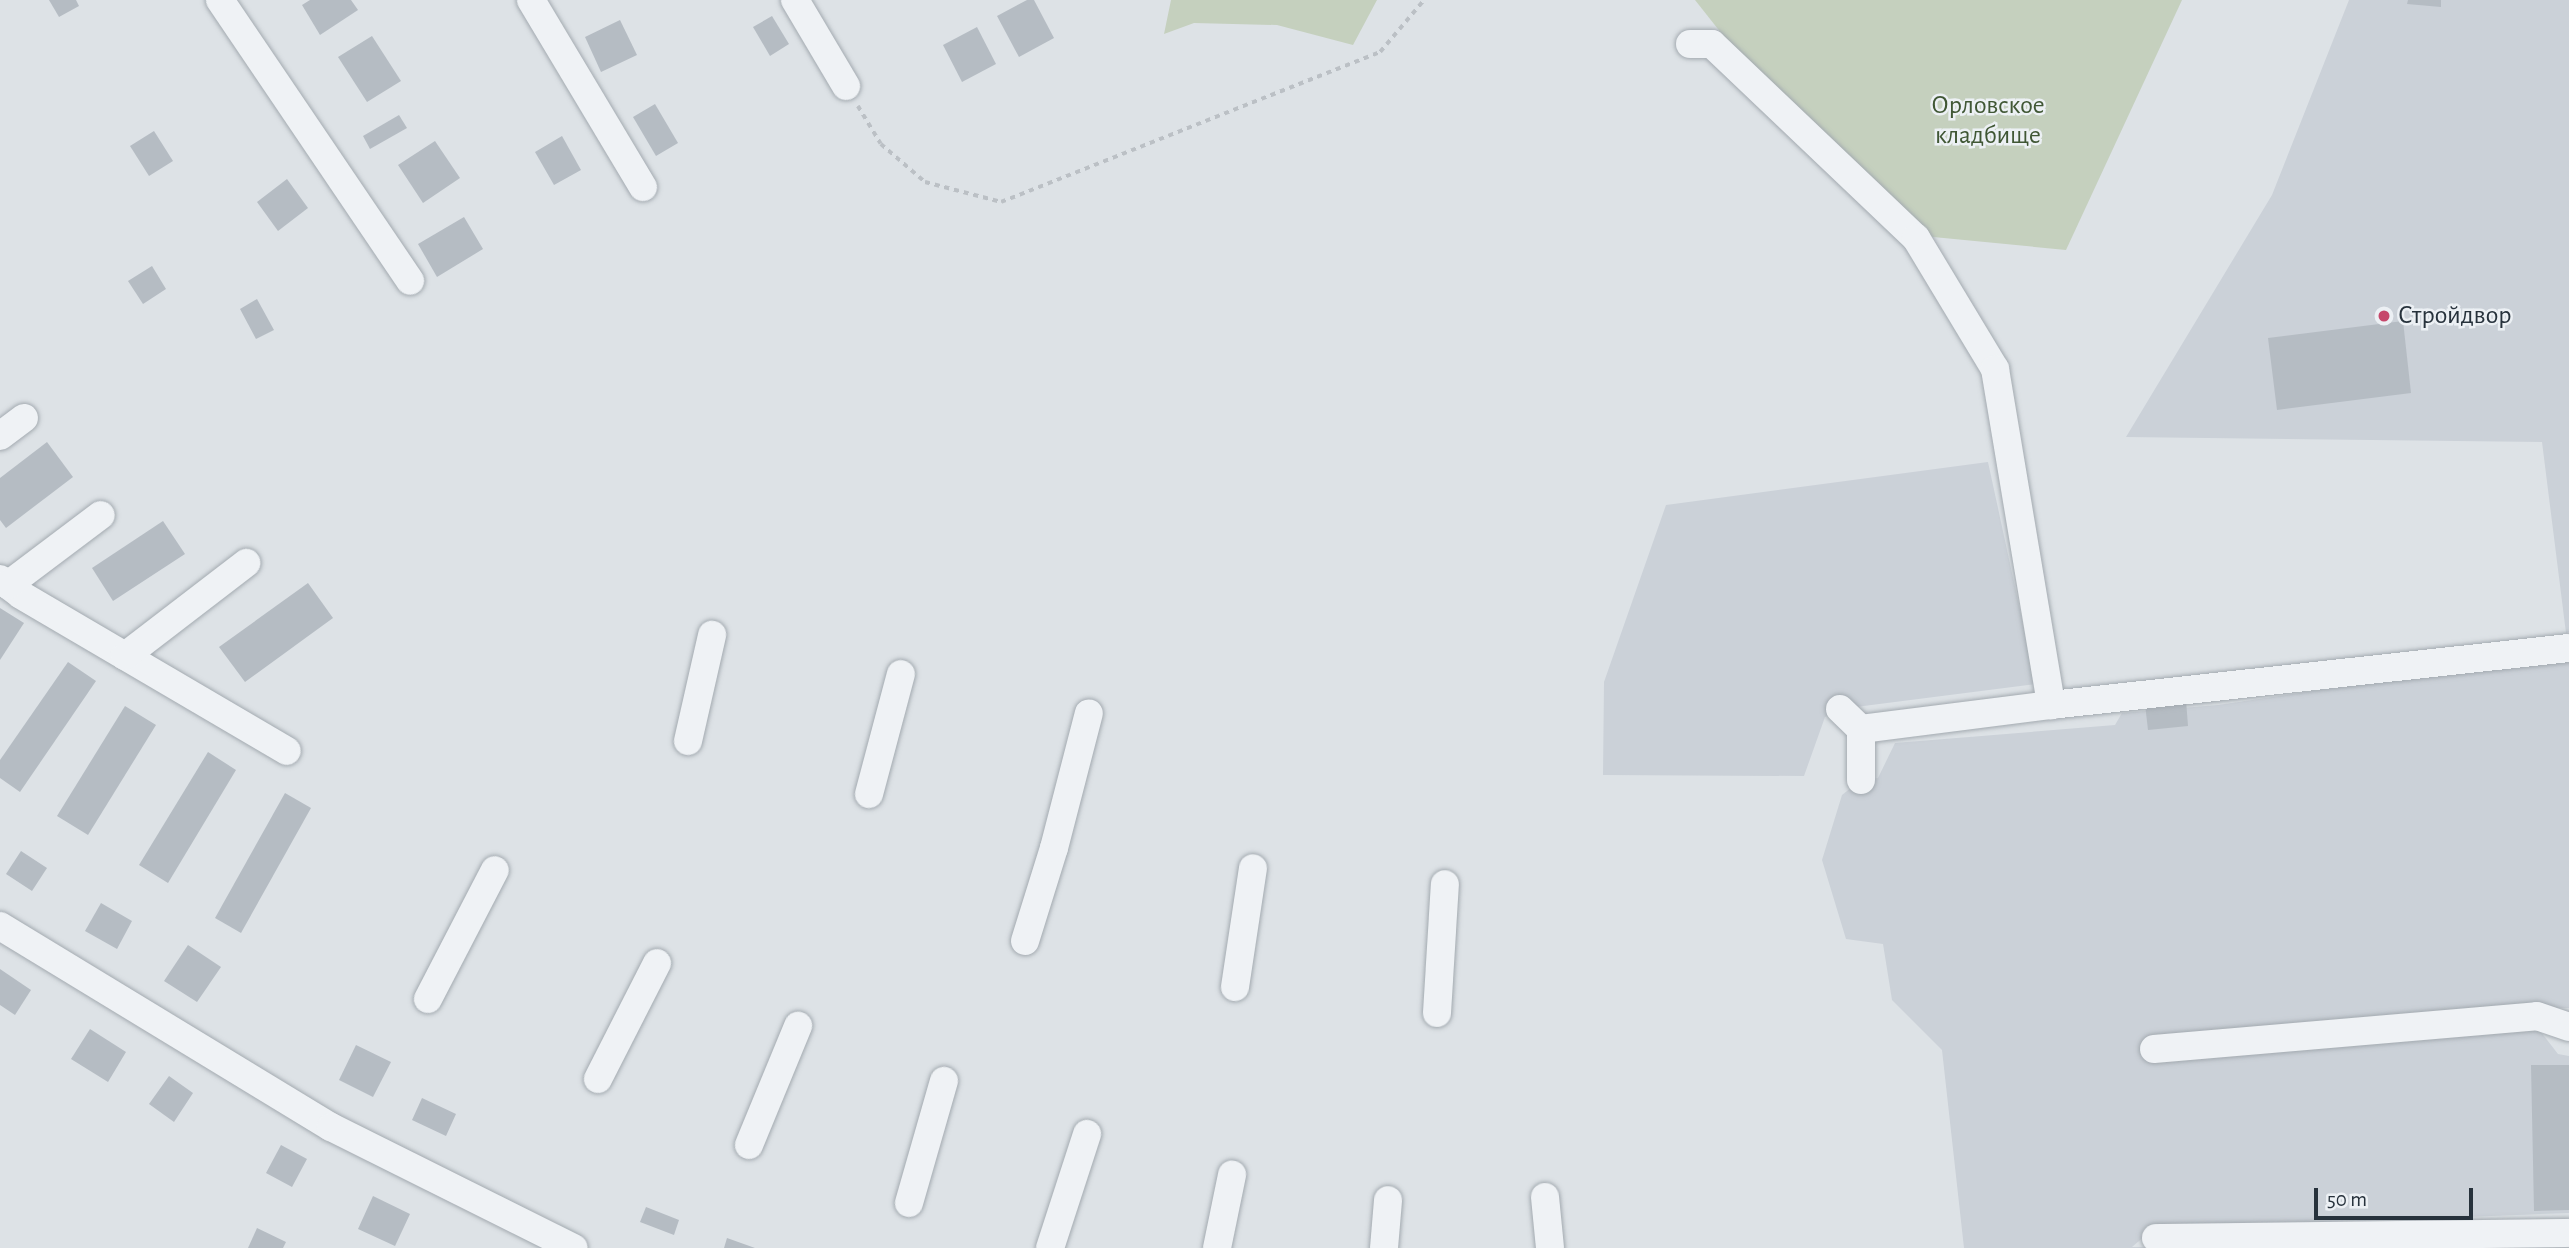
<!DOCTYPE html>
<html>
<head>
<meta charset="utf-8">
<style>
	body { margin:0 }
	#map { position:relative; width:2569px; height:1248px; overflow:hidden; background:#dde2e6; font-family:"Alegreya Sans",sans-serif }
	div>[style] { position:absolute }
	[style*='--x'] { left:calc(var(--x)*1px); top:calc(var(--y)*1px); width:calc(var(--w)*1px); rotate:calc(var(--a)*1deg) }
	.built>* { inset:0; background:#cbd1d8 }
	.green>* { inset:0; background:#c5d0be }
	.building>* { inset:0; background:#b5bcc3 }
	.path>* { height:3.5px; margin-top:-1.75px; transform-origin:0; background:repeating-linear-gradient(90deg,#bbc0c5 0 5px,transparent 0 10px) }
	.roads { filter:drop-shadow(0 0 2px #a3aab0) drop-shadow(0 0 2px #a3aab0) }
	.minor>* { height:28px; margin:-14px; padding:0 14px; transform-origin:14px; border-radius:14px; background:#eff2f5 }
	.dots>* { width:19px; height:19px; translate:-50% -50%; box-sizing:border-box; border:4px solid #ecf0f4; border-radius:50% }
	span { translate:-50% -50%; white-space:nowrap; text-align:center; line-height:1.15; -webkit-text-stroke:5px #ecf0f4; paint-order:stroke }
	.park-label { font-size:26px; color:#405735 }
	.poi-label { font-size:26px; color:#27323c }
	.left { translate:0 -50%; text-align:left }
	.scale { position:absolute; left:2314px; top:1188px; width:159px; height:32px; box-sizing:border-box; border:4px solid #27323c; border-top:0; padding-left:9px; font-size:21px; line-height:24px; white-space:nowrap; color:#27323c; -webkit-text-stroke:5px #ecf0f4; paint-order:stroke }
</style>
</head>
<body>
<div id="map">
	<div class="built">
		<div style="clip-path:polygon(2349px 0,2569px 0,2569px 632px,2566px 633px,2542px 442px,2126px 437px,2272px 195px)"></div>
		<div style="clip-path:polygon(1988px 462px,2036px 684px,1840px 709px,1825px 717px,1804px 776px,1603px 775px,1604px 682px,1666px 505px)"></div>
		<div style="clip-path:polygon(2569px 653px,2569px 1008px,2540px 1008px,2534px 1023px,2558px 1054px,2569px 1056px,2569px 1213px,2153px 1229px,2132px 1247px,2319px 1244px,2322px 1248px,1964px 1248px,1942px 1050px,1892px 1000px,1883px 944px,1846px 939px,1822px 860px,1842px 795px,1861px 780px,1878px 778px,1895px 743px,2115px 725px,2122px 713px,2218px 705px)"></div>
	</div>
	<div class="green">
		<div style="clip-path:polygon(1171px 0,1377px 0,1353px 45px,1277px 25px,1194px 23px,1164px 34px)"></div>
		<div style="clip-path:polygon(1695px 0,2182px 0,2066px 250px,1923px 236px,1771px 96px)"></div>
	</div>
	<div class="building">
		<div style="clip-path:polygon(49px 0,76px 0,79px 6px,59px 17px)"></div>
		<div style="clip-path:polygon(310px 0,351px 0,358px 10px,320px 35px,302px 5px)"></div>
		<div style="clip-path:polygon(1027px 0,1034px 0,1054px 38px,1019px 57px,997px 16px)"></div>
		<div style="clip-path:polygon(2408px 0,2441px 0,2441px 7px,2407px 4px)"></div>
		<div style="clip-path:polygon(772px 16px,789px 44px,770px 56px,753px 27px)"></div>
		<div style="clip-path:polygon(620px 20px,637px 55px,601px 72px,585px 37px)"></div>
		<div style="clip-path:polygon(977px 27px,996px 64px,962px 82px,943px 45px)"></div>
		<div style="clip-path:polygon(372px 36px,401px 81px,367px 102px,338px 57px)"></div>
		<div style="clip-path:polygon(655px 104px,678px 143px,656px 156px,633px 117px)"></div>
		<div style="clip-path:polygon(399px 115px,407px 128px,370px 149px,363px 136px)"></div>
		<div style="clip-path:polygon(154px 131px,173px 161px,149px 176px,130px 146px)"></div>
		<div style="clip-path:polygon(562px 136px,581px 170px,554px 185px,535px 152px)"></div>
		<div style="clip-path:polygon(435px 141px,460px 178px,423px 203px,398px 165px)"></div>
		<div style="clip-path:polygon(287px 179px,308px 208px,278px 231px,257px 202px)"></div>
		<div style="clip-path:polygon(464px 217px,483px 249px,437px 277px,418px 244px)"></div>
		<div style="clip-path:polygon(152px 266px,166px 289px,143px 304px,128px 281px)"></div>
		<div style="clip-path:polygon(257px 299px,274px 330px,256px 339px,240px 309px)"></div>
		<div style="clip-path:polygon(2403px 321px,2411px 393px,2277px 410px,2268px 338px)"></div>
		<div style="clip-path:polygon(47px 442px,73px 477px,6px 528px,0 520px,0 478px)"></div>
		<div style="clip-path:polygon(163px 521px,185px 554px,113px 601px,92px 568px)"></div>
		<div style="clip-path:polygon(308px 583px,333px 618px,245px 682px,219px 647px)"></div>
		<div style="clip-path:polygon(0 608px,24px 623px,0 660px)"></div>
		<div style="clip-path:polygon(68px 662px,96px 681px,20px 792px,0 778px,0 760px)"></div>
		<div style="clip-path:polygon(2186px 700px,2188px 726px,2148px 730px,2145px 704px)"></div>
		<div style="clip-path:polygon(125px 706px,156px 725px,88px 835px,57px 816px)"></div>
		<div style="clip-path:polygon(208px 752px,236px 770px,168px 883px,139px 865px)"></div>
		<div style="clip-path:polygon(285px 793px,311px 808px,241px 933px,215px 918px)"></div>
		<div style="clip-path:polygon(21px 851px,47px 868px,32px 891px,6px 874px)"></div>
		<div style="clip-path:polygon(101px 903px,132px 921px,117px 949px,85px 931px)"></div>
		<div style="clip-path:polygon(188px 945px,221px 967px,197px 1002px,164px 981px)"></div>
		<div style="clip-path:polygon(0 969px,31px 990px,15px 1015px,0 1005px)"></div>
		<div style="clip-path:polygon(90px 1029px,126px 1052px,108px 1082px,71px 1059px)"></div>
		<div style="clip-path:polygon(356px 1045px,391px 1062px,373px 1097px,339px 1080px)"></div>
		<div style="clip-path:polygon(2531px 1065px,2569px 1065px,2569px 1210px,2534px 1211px)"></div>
		<div style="clip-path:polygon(169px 1076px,193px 1093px,174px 1122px,149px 1104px)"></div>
		<div style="clip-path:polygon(422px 1098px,456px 1114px,446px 1136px,412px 1120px)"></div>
		<div style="clip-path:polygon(281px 1145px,307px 1159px,292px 1187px,266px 1173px)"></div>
		<div style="clip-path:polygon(373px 1196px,410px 1214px,395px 1246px,358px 1229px)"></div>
		<div style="clip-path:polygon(646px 1207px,679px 1220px,674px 1235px,640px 1222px)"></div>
		<div style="clip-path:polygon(257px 1228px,286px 1242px,283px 1248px,248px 1248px)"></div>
		<div style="clip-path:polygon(727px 1238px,755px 1248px,724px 1248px)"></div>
	</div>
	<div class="path">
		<div style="--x:858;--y:106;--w:44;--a:58.8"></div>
		<div style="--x:881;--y:144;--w:58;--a:40.8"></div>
		<div style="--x:925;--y:182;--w:79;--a:14.7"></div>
		<div style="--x:1001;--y:202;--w:408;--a:-21.6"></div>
		<div style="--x:1380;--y:52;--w:68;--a:-49.8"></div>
	</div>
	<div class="roads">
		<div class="minor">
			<div style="--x:220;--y:0;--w:339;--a:55.9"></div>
			<div style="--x:531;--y:0;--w:218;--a:59.1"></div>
			<div style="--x:795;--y:0;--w:100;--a:59.3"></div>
			<div style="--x:1690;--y:44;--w:22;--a:0"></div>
			<div style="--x:1712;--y:44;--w:282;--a:43.6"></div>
			<div style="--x:1916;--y:238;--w:153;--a:58.9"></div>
			<div style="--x:1995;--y:369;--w:341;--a:80.5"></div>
			<div style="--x:2051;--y:705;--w:521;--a:-6.28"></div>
			<div style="--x:0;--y:436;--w:30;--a:-37"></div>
			<div style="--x:0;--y:579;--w:26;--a:37"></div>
			<div style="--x:21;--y:595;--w:308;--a:30.4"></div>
			<div style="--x:8;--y:585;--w:116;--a:-37"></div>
			<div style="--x:125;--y:656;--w:153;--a:-37.5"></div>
			<div style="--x:1840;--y:709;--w:29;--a:44"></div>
			<div style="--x:1861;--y:729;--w:51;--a:90"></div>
			<div style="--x:1861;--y:729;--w:192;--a:-7.2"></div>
			<div style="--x:688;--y:741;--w:109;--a:-77.2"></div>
			<div style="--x:869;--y:794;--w:124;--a:-75.1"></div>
			<div style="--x:0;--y:926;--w:387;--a:31.3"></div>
			<div style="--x:331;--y:1127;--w:271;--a:26.5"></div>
			<div style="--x:1025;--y:941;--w:97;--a:-72.7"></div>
			<div style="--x:1054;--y:848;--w:139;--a:-75.5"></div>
			<div style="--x:1235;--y:987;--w:120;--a:-81.4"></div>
			<div style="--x:428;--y:999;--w:145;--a:-62.6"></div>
			<div style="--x:1437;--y:1013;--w:129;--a:-86.5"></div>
			<div style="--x:2154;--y:1049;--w:384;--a:-4.9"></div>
			<div style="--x:2537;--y:1016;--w:34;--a:19"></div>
			<div style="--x:598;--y:1079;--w:130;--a:-63"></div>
			<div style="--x:749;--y:1145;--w:129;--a:-67.6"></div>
			<div style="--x:1545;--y:1197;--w:51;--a:84.4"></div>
			<div style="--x:909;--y:1203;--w:127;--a:-74"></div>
			<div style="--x:2156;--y:1238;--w:413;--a:-0.7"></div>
			<div style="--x:1050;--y:1248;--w:120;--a:-72"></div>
			<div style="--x:1217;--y:1248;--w:75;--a:-78.4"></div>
			<div style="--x:1384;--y:1248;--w:48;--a:-85.2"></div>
		</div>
	</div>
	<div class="dots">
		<div style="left:2384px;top:316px;background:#c6476b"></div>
	</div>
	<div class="park-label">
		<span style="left:1988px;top:121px">Орловское<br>кладбище</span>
	</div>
	<div class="poi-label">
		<span class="left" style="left:2398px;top:316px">Стройдвор</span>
	</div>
	<div class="scale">50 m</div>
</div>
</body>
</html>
